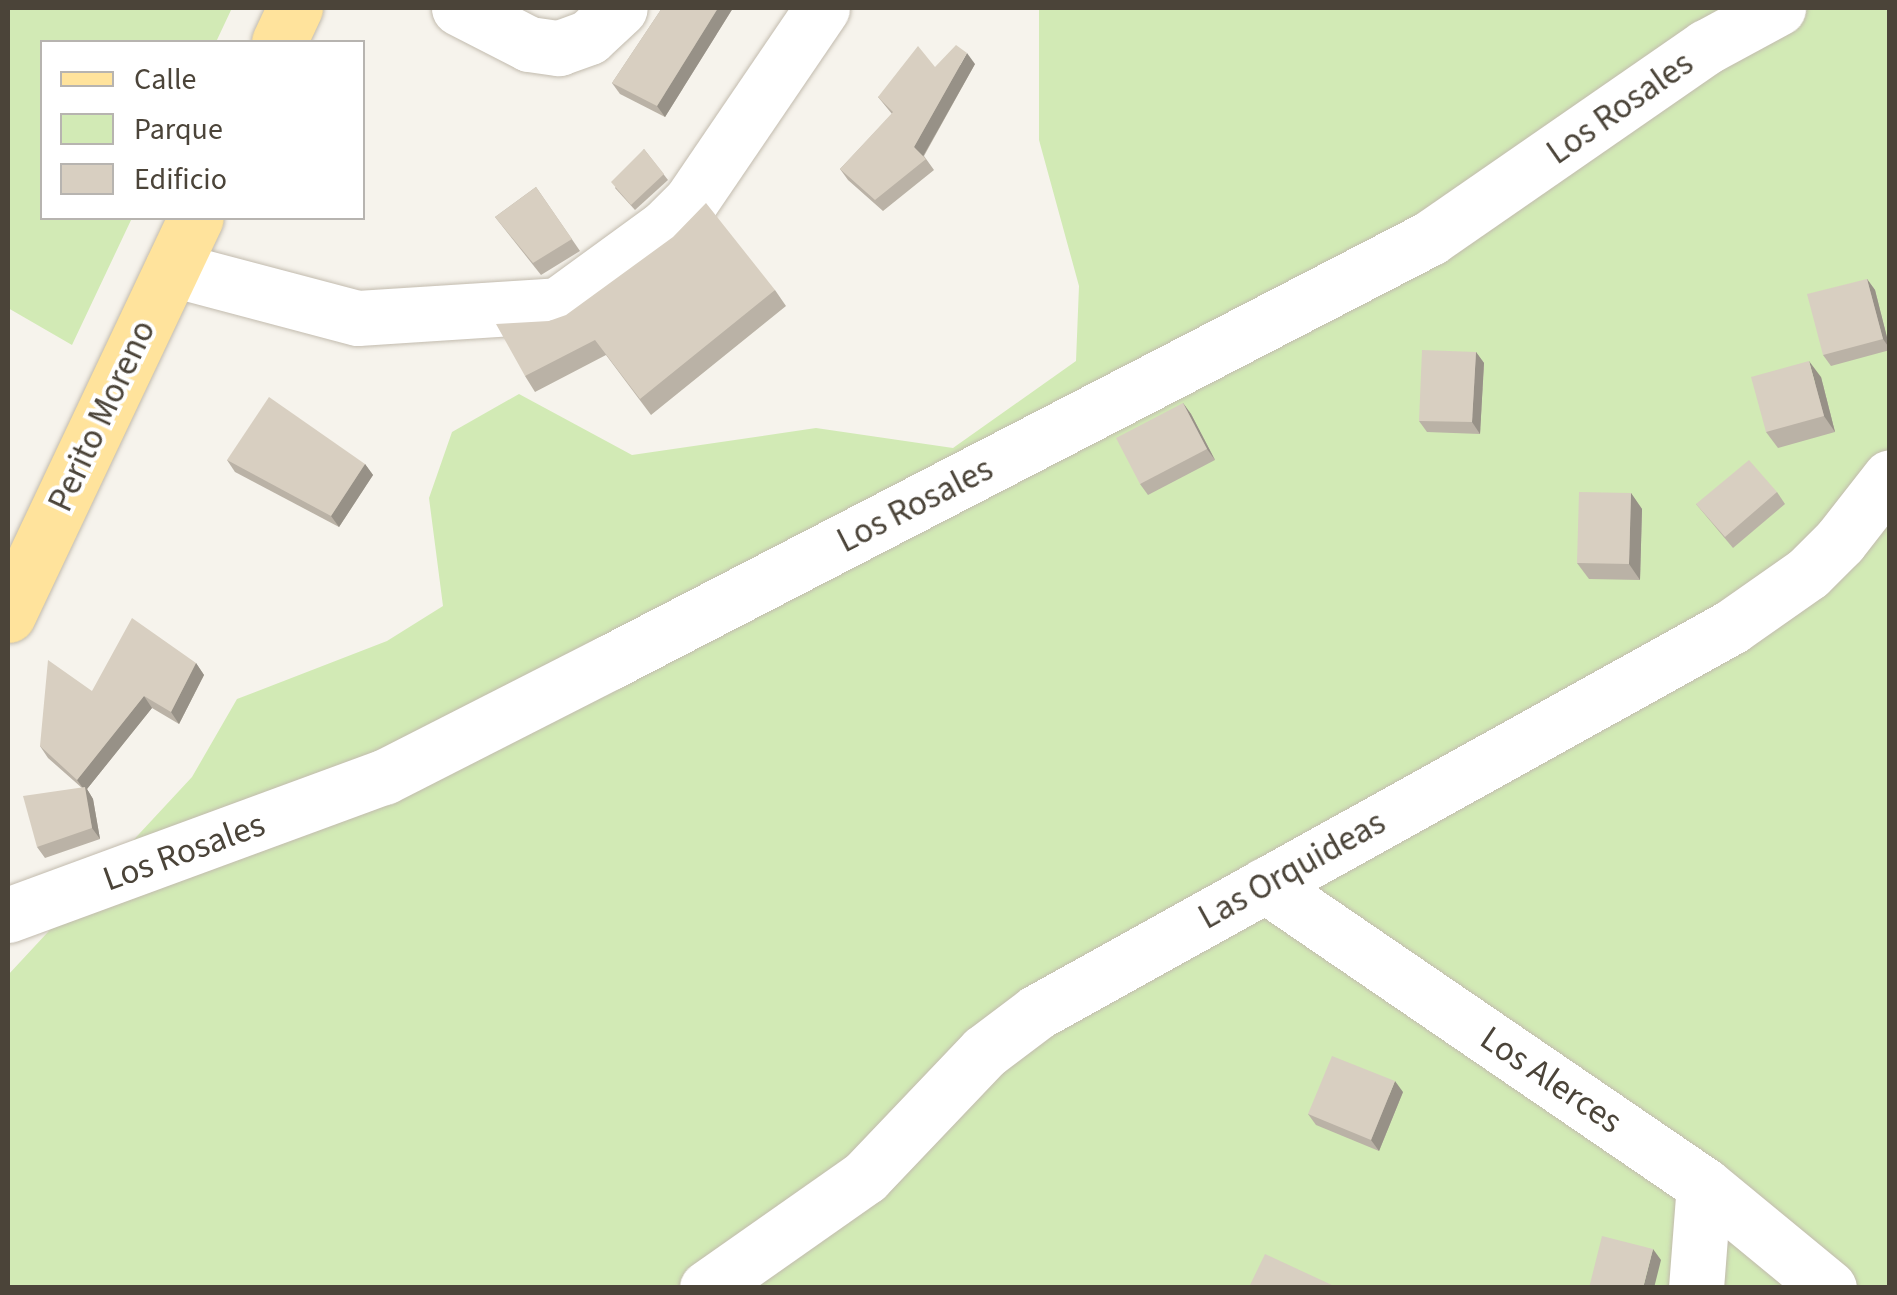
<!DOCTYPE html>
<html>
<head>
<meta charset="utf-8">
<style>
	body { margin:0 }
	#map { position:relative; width:1897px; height:1295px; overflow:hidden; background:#f6f3ec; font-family:"Source Sans 3",sans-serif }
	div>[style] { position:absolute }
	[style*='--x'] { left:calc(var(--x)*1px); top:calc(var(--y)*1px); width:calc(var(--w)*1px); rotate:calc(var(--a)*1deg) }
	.green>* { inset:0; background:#d2eab5 }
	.roads { filter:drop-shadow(0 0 2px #c2bbae) drop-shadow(0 0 2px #c2bbae) }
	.minor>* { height:55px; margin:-27.5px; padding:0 27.5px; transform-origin:27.5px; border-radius:27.5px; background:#fff }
	.major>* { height:55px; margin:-27.5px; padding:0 27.5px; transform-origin:27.5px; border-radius:27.5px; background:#ffe39c }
	.wall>* { inset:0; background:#bab2a6 }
	.shaded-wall>* { inset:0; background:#979187 }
	.building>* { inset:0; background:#d8cfc1 }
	span { translate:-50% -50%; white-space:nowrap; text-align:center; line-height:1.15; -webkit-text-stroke:8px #fff; paint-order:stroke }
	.street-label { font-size:35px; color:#4b4439 }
	.frame { position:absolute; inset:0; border:10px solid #4b4439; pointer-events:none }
	.legend { position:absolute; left:40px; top:40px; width:325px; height:180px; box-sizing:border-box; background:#fff; border:2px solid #b7b4b0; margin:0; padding:12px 18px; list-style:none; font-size:30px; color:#4b4439 }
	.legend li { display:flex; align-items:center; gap:20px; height:50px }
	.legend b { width:50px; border:2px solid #b7b4b0 }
</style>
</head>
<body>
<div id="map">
	<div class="green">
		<div style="clip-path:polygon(8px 8px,232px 8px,216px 42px,42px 42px,42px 218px,132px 218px,72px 345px,8px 308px)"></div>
		<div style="clip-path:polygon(1039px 8px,1889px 8px,1889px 1287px,8px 1287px,8px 975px,192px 777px,237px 699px,387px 641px,443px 606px,429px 498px,452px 432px,519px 394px,632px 455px,816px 428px,953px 448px,1076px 361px,1079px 286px,1039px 140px)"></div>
	</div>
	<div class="roads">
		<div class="minor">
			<div style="--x:459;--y:8;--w:79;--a:27.2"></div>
			<div style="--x:529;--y:44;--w:30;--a:8"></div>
			<div style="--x:559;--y:48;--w:32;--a:-20"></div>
			<div style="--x:589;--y:37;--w:42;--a:-43.1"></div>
			<div style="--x:172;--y:269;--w:192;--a:14.8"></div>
			<div style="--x:358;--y:318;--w:200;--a:-3.7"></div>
			<div style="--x:558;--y:305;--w:132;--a:-36.1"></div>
			<div style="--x:665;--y:227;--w:37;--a:-45"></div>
			<div style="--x:691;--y:201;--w:233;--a:-55.8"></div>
			<div style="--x:1265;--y:885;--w:532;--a:34.35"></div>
			<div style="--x:1704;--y:1185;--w:162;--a:39.5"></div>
			<div style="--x:8;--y:915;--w:401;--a:-20.2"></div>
			<div style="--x:384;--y:777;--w:254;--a:-27"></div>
			<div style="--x:610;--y:662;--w:923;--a:-27.34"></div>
			<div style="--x:1430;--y:238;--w:336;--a:-34.7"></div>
			<div style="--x:1706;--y:47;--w:82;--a:-28.4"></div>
			<div style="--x:707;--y:1288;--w:193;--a:-35.1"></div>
			<div style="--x:865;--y:1177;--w:173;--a:-46.4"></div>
			<div style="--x:984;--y:1052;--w:66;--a:-37"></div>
			<div style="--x:1037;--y:1012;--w:794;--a:-29.02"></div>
			<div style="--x:1731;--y:627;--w:94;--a:-35"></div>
			<div style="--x:1808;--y:573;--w:45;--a:-45"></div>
			<div style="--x:1840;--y:541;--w:81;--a:-52"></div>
			<div style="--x:1696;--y:1288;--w:103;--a:-85.6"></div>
		</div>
		<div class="major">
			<div style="--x:279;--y:42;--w:38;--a:-65"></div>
			<div style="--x:8;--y:615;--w:439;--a:-64.7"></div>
		</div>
	</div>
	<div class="wall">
		<div style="clip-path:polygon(662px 8px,733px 8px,665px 117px,620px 94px,612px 83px)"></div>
		<div style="clip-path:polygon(975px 64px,924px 156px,934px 170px,883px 211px,848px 180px,840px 169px,892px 114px,878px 97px,935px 67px)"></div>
		<div style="clip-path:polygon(644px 149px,668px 180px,635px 210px,615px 188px)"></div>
		<div style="clip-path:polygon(536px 187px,580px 251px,541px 275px,495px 217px)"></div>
		<div style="clip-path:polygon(1867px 279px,1875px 290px,1890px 350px,1831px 366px,1823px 355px)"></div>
		<div style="clip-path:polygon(775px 290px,786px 306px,651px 415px,606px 355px,535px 392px,525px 376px,549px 321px)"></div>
		<div style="clip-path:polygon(1476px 352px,1484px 363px,1480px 434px,1427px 432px,1419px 421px)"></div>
		<div style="clip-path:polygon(1821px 377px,1835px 432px,1778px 448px,1766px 432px)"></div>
		<div style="clip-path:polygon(1183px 403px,1191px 414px,1215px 460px,1148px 495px,1140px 484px)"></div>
		<div style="clip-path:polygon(227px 460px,365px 464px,373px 475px,339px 527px,235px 472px)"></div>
		<div style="clip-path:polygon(1777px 492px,1785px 504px,1733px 548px,1696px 504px)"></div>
		<div style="clip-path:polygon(1631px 493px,1642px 509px,1640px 580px,1589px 579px,1577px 563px)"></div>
		<div style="clip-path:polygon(196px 663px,204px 675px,179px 724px,152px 708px,87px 789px,93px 799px,100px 839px,45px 858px,37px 847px,82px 788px,48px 758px,40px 746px,92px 691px)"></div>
		<div style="clip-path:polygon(1403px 1092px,1379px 1151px,1316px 1125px,1308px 1114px)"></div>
	</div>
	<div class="shaded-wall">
		<div style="clip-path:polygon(718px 8px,733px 8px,665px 117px,657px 106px)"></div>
		<div style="clip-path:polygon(967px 53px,975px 64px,922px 158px,914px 147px)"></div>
		<div style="clip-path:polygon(1867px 279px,1875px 290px,1890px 349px,1883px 339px)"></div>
		<div style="clip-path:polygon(1476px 352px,1484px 363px,1480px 434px,1472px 422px)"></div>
		<div style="clip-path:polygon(1809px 361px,1821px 377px,1835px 432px,1824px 416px)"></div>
		<div style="clip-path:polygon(1183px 403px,1191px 414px,1215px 460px,1207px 449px)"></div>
		<div style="clip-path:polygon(365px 464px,373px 475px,339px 527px,331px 516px)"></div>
		<div style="clip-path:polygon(1631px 493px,1642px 509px,1640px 580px,1629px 564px)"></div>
		<div style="clip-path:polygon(196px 663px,204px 675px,179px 724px,171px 712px)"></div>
		<div style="clip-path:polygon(144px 696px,152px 708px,87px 789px,93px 799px,100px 839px,92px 828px,85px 791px,77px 780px)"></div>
		<div style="clip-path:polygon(1395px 1081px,1403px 1092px,1379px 1151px,1371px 1140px)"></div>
		<div style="clip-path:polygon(1653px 1249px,1661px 1260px,1654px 1288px,1643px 1288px)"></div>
	</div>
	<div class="building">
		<div style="clip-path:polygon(662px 8px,718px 8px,657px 106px,612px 83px)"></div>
		<div style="clip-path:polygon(956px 45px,967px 53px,914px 147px,926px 159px,875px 200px,840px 169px,893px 112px,878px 97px,918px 46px,935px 67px)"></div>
		<div style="clip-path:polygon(644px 149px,664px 174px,631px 205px,611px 182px)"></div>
		<div style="clip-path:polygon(536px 187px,572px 239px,533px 263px,495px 217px)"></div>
		<div style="clip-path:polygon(706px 203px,775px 290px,640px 399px,595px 340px,525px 376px,496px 324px,549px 321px,566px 315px,673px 237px)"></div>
		<div style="clip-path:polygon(1867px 279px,1883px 339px,1823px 355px,1807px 294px)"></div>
		<div style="clip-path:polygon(1422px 350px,1476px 352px,1472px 422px,1419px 421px)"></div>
		<div style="clip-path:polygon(1809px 361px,1824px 416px,1766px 432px,1751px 377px)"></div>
		<div style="clip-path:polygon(269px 397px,365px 464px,331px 516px,227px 460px)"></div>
		<div style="clip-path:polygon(1183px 403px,1207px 449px,1140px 484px,1116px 438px)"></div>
		<div style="clip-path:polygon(1749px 460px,1777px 492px,1725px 537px,1696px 504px)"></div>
		<div style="clip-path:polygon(1579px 492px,1631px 493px,1629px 564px,1577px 563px)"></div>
		<div style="clip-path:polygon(132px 618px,196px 663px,171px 712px,144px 696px,77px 780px,40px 746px,48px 660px,92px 691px)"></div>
		<div style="clip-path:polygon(85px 787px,92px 828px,37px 847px,23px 796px)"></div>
		<div style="clip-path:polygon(1332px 1056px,1395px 1081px,1371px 1140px,1308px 1114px)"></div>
		<div style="clip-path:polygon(1602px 1236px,1653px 1249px,1643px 1288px,1589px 1288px)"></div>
		<div style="clip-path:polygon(1265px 1254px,1332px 1285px,1331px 1288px,1256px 1288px,1250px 1285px)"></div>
	</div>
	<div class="street-label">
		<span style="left:1620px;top:108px;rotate:-35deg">Los Rosales</span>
		<span style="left:102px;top:416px;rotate:-65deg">Perito Moreno</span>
		<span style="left:915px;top:505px;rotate:-27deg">Los Rosales</span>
		<span style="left:184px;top:852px;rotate:-20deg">Los Rosales</span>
		<span style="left:1292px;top:870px;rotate:-29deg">Las Orquideas</span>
		<span style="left:1551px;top:1080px;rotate:34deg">Los Alerces</span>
	</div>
	<div class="frame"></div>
	<ul class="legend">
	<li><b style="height:12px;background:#ffe39c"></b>Calle</li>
	<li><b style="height:28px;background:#d2eab5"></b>Parque</li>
	<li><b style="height:28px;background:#d8cfc1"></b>Edificio</li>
	</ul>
</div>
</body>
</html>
